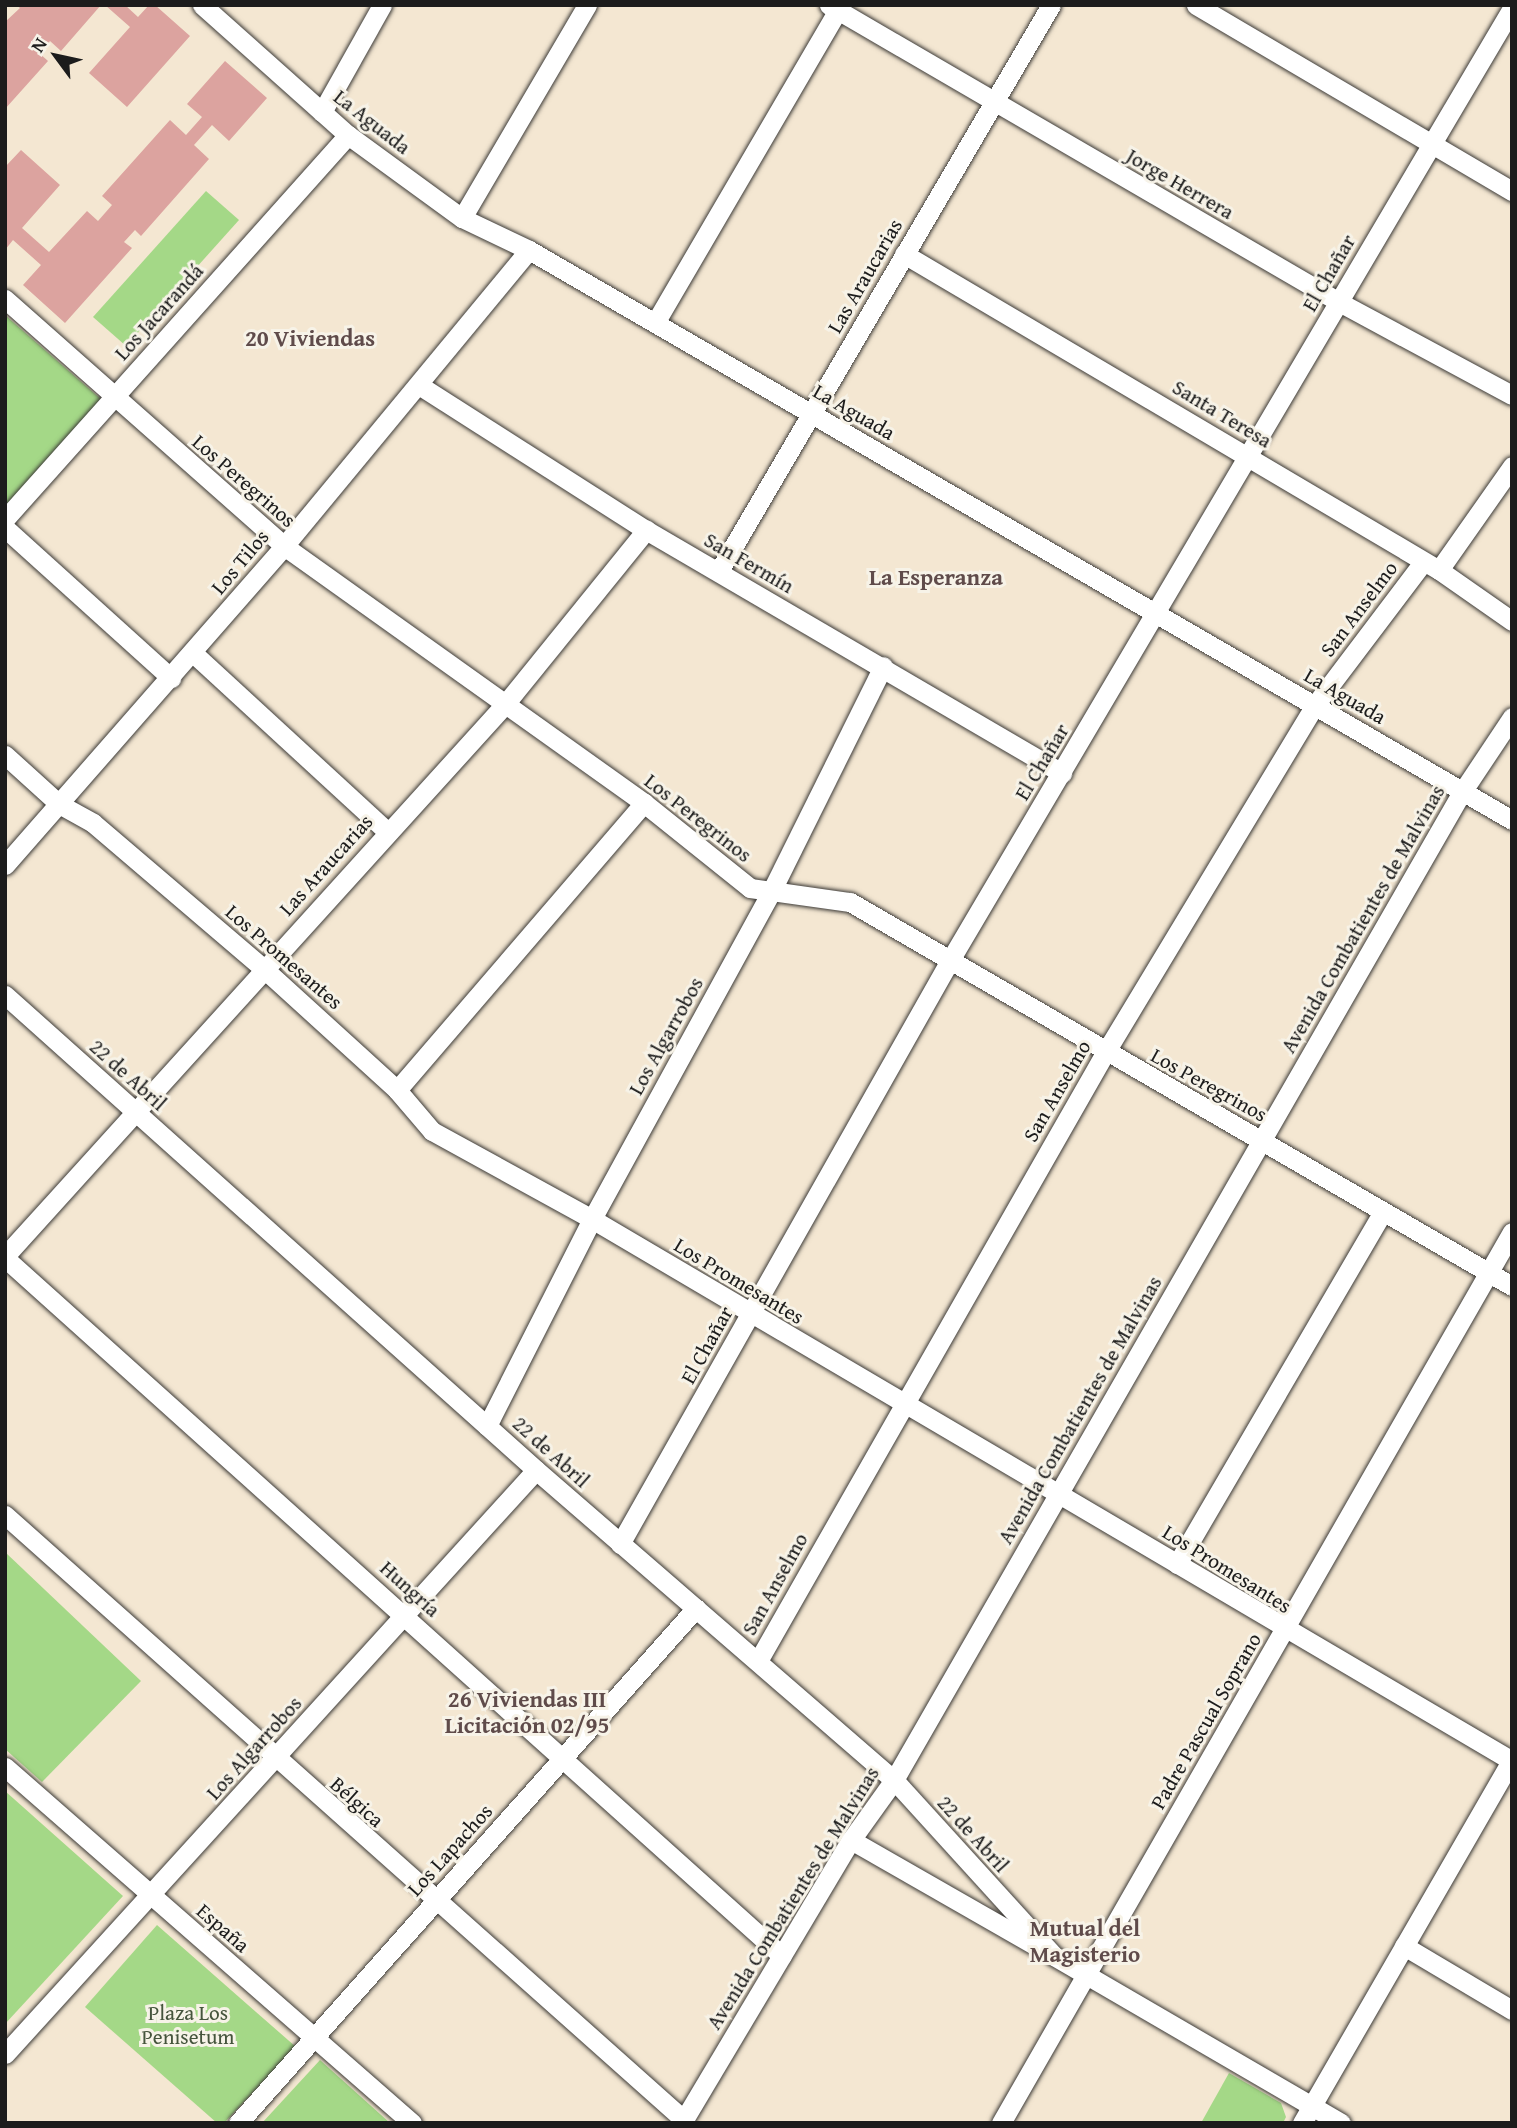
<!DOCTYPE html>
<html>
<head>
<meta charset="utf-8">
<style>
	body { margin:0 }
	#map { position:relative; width:1517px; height:2128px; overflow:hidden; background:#f4e7d2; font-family:"Gentium Book Plus",serif }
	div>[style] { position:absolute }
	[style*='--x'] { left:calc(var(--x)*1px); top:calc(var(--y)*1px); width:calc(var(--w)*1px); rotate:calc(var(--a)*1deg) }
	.green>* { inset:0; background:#a4d887 }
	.building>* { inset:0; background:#dca39f }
	.roads { filter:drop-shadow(0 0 2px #3c3a37) drop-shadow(0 0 2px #3c3a37) }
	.minor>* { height:19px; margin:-9.5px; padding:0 9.5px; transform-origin:9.5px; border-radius:9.5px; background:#fff }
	span { translate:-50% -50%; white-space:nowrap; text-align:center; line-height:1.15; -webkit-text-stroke:6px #f7f3e8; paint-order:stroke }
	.street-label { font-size:21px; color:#1c1c1c }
	.park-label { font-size:21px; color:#45543c }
	.neighbourhood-label { font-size:23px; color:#5f4b4a; font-weight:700 }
	.frame { position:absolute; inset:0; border:7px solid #1c1c1c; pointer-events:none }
	.north { position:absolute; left:21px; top:21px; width:70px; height:70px; -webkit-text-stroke:5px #f7f3e8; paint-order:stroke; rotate:303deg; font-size:19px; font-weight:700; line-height:28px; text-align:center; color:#1c1c1c }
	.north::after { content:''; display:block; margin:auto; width:24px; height:32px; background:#1c1c1c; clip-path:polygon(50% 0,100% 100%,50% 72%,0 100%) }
</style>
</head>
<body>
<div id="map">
	<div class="green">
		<div style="clip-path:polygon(206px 191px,239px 220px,126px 346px,93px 317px)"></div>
		<div style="clip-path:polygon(5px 315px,102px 400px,5px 510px)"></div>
		<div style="clip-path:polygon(5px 1552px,141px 1681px,42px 1782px,5px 1749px)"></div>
		<div style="clip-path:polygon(5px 1791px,123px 1896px,5px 2024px)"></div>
		<div style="clip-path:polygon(157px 1925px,296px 2047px,224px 2123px,217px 2123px,85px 2007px)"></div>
		<div style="clip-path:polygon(320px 2060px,390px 2123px,262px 2123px)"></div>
		<div style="clip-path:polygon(1229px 2073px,1281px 2103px,1286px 2117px,1283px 2123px,1201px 2123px)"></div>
	</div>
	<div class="building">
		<div style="clip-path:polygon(16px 5px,101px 5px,61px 51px,50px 41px,39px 53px,48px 61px,5px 109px,5px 22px,20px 8px)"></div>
		<div style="clip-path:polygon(105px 5px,125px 5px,138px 17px,149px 5px,155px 5px,190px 36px,127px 107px,89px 73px,130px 27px)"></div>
		<div style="clip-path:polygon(225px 61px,267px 98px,229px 141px,212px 125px,194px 145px,209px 159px,141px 236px,135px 230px,124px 242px,132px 248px,65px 323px,23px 285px,41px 265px,13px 240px,5px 250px,5px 167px,21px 150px,60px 185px,22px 228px,49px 252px,87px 211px,98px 221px,112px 205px,102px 196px,170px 120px,186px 135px,202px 117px,187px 104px)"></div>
	</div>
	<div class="roads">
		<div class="minor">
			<div style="--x:202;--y:5;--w:195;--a:41.7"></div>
			<div style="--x:348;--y:135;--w:141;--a:36.1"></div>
			<div style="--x:462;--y:218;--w:74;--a:25.5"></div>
			<div style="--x:529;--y:250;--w:1136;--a:30.11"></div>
			<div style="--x:829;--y:5;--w:590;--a:30.21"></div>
			<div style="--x:1339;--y:302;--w:196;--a:28.3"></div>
			<div style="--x:1196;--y:5;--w:367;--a:30.5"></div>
			<div style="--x:322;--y:112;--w:123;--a:-60.7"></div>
			<div style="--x:462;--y:218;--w:247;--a:-59.6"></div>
			<div style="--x:904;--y:254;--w:621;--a:30.57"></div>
			<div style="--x:1439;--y:570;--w:89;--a:34.9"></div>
			<div style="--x:5;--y:299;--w:373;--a:41.5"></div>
			<div style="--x:284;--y:546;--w:442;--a:35.5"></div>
			<div style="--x:644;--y:803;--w:136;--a:38.7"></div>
			<div style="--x:750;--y:888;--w:101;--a:8"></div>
			<div style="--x:850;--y:902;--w:765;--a:30.12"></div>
			<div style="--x:655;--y:323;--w:368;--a:-59.7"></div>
			<div style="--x:419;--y:385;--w:269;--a:32.6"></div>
			<div style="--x:646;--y:530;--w:482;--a:30.3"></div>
			<div style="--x:5;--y:519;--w:515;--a:-48.23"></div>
			<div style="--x:5;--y:528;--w:224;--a:42.1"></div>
			<div style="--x:1439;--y:570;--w:127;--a:-54.9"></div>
			<div style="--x:719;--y:571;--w:656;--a:-59.61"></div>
			<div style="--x:193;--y:653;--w:265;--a:42.6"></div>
			<div style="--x:5;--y:755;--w:73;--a:42.2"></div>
			<div style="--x:59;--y:804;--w:39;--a:29"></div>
			<div style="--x:93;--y:823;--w:223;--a:40.5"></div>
			<div style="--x:263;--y:968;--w:181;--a:42.3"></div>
			<div style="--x:397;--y:1090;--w:54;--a:49.5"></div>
			<div style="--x:432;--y:1131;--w:183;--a:28.8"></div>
			<div style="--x:592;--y:1219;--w:1068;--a:30.5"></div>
			<div style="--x:5;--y:865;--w:424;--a:-48.8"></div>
			<div style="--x:284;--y:546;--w:384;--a:-50.4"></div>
			<div style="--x:5;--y:995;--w:712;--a:41.81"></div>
			<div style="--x:536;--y:1470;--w:474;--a:40.9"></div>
			<div style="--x:894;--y:1780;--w:238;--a:47.7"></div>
			<div style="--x:1054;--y:1956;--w:332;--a:30.2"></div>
			<div style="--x:397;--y:1090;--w:379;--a:-49.3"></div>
			<div style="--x:5;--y:1256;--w:746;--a:-47.82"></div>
			<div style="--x:506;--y:703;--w:223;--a:-51"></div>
			<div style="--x:5;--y:1258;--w:1044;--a:41.93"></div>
			<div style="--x:487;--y:1426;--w:232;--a:-63.1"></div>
			<div style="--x:592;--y:1219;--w:373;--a:-61.3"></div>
			<div style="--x:771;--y:892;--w:252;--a:-63.6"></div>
			<div style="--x:5;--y:1515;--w:908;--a:41.7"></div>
			<div style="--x:620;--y:1544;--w:669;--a:-60.52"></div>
			<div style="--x:949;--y:962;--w:1108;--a:-59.45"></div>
			<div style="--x:1177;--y:1564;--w:408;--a:-59.7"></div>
			<div style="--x:758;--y:1661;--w:700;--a:-60.29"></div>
			<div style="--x:1105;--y:1053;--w:406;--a:-58.9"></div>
			<div style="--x:1315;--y:705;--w:179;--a:-52.9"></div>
			<div style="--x:5;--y:1767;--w:541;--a:41.18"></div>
			<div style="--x:851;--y:1840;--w:215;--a:29.8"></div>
			<div style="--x:1404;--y:1946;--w:126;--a:30.7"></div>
			<div style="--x:5;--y:2054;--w:789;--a:-47.72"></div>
			<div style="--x:238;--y:2123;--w:689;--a:-48.35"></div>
			<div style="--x:682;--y:2123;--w:330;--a:-59.2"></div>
			<div style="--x:851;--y:1840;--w:74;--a:-54.4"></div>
			<div style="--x:894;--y:1780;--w:1140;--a:-60.11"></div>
			<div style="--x:1462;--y:792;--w:90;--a:-56.3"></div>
			<div style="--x:1001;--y:2123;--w:1027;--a:-60.17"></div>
			<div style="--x:1302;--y:2123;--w:420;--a:-60"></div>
		</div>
	</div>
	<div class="street-label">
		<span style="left:372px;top:122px;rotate:38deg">La Aguada</span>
		<span style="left:1180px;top:184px;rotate:30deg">Jorge Herrera</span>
		<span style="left:1329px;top:273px;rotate:-60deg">El Chañar</span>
		<span style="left:865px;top:276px;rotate:-60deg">Las Araucarias</span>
		<span style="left:159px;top:312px;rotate:-48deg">Los Jacarandá</span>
		<span style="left:854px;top:412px;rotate:30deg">La Aguada</span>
		<span style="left:1222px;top:414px;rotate:31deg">Santa Teresa</span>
		<span style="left:244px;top:481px;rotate:41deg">Los Peregrinos</span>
		<span style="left:240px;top:562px;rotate:-50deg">Los Tilos</span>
		<span style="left:749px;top:563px;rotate:30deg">San Fermín</span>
		<span style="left:1359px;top:609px;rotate:-53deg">San Anselmo</span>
		<span style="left:1345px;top:696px;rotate:30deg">La Aguada</span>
		<span style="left:1042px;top:762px;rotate:-59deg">El Chañar</span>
		<span style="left:698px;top:818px;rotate:38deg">Los Peregrinos</span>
		<span style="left:326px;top:865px;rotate:-48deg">Las Araucarias</span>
		<span style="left:1363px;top:919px;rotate:-60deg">Avenida Combatientes de Malvinas</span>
		<span style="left:284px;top:957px;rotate:41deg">Los Promesantes</span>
		<span style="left:666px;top:1036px;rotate:-61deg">Los Algarrobos</span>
		<span style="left:128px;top:1075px;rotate:42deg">22 de Abril</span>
		<span style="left:1209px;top:1085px;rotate:29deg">Los Peregrinos</span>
		<span style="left:1057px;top:1091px;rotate:-60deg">San Anselmo</span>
		<span style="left:739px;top:1281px;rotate:31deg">Los Promesantes</span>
		<span style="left:707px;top:1345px;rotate:-61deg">El Chañar</span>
		<span style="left:1080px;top:1410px;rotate:-60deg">Avenida Combatientes de Malvinas</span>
		<span style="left:551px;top:1452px;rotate:42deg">22 de Abril</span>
		<span style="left:1227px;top:1569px;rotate:32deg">Los Promesantes</span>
		<span style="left:775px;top:1584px;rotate:-61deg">San Anselmo</span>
		<span style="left:410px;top:1589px;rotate:42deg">Hungría</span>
		<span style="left:1206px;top:1721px;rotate:-60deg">Padre Pascual Soprano</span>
		<span style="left:254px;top:1748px;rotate:-48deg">Los Algarrobos</span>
		<span style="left:357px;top:1802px;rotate:42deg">Bélgica</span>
		<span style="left:973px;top:1834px;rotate:48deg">22 de Abril</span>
		<span style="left:450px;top:1850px;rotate:-48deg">Los Lapachos</span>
		<span style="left:793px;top:1898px;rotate:-58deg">Avenida Combatientes de Malvinas</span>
		<span style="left:223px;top:1928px;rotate:41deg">España</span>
	</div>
	<div class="park-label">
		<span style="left:188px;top:2025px">Plaza Los<br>Penisetum</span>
	</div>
	<div class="neighbourhood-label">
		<span style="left:310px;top:338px">20 Viviendas</span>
		<span style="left:936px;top:577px">La Esperanza</span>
		<span style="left:527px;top:1712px">26 Viviendas III<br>Licitación 02/95</span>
		<span style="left:1085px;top:1941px">Mutual del<br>Magisterio</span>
	</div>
	<div class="frame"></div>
	<div class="north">N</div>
</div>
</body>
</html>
